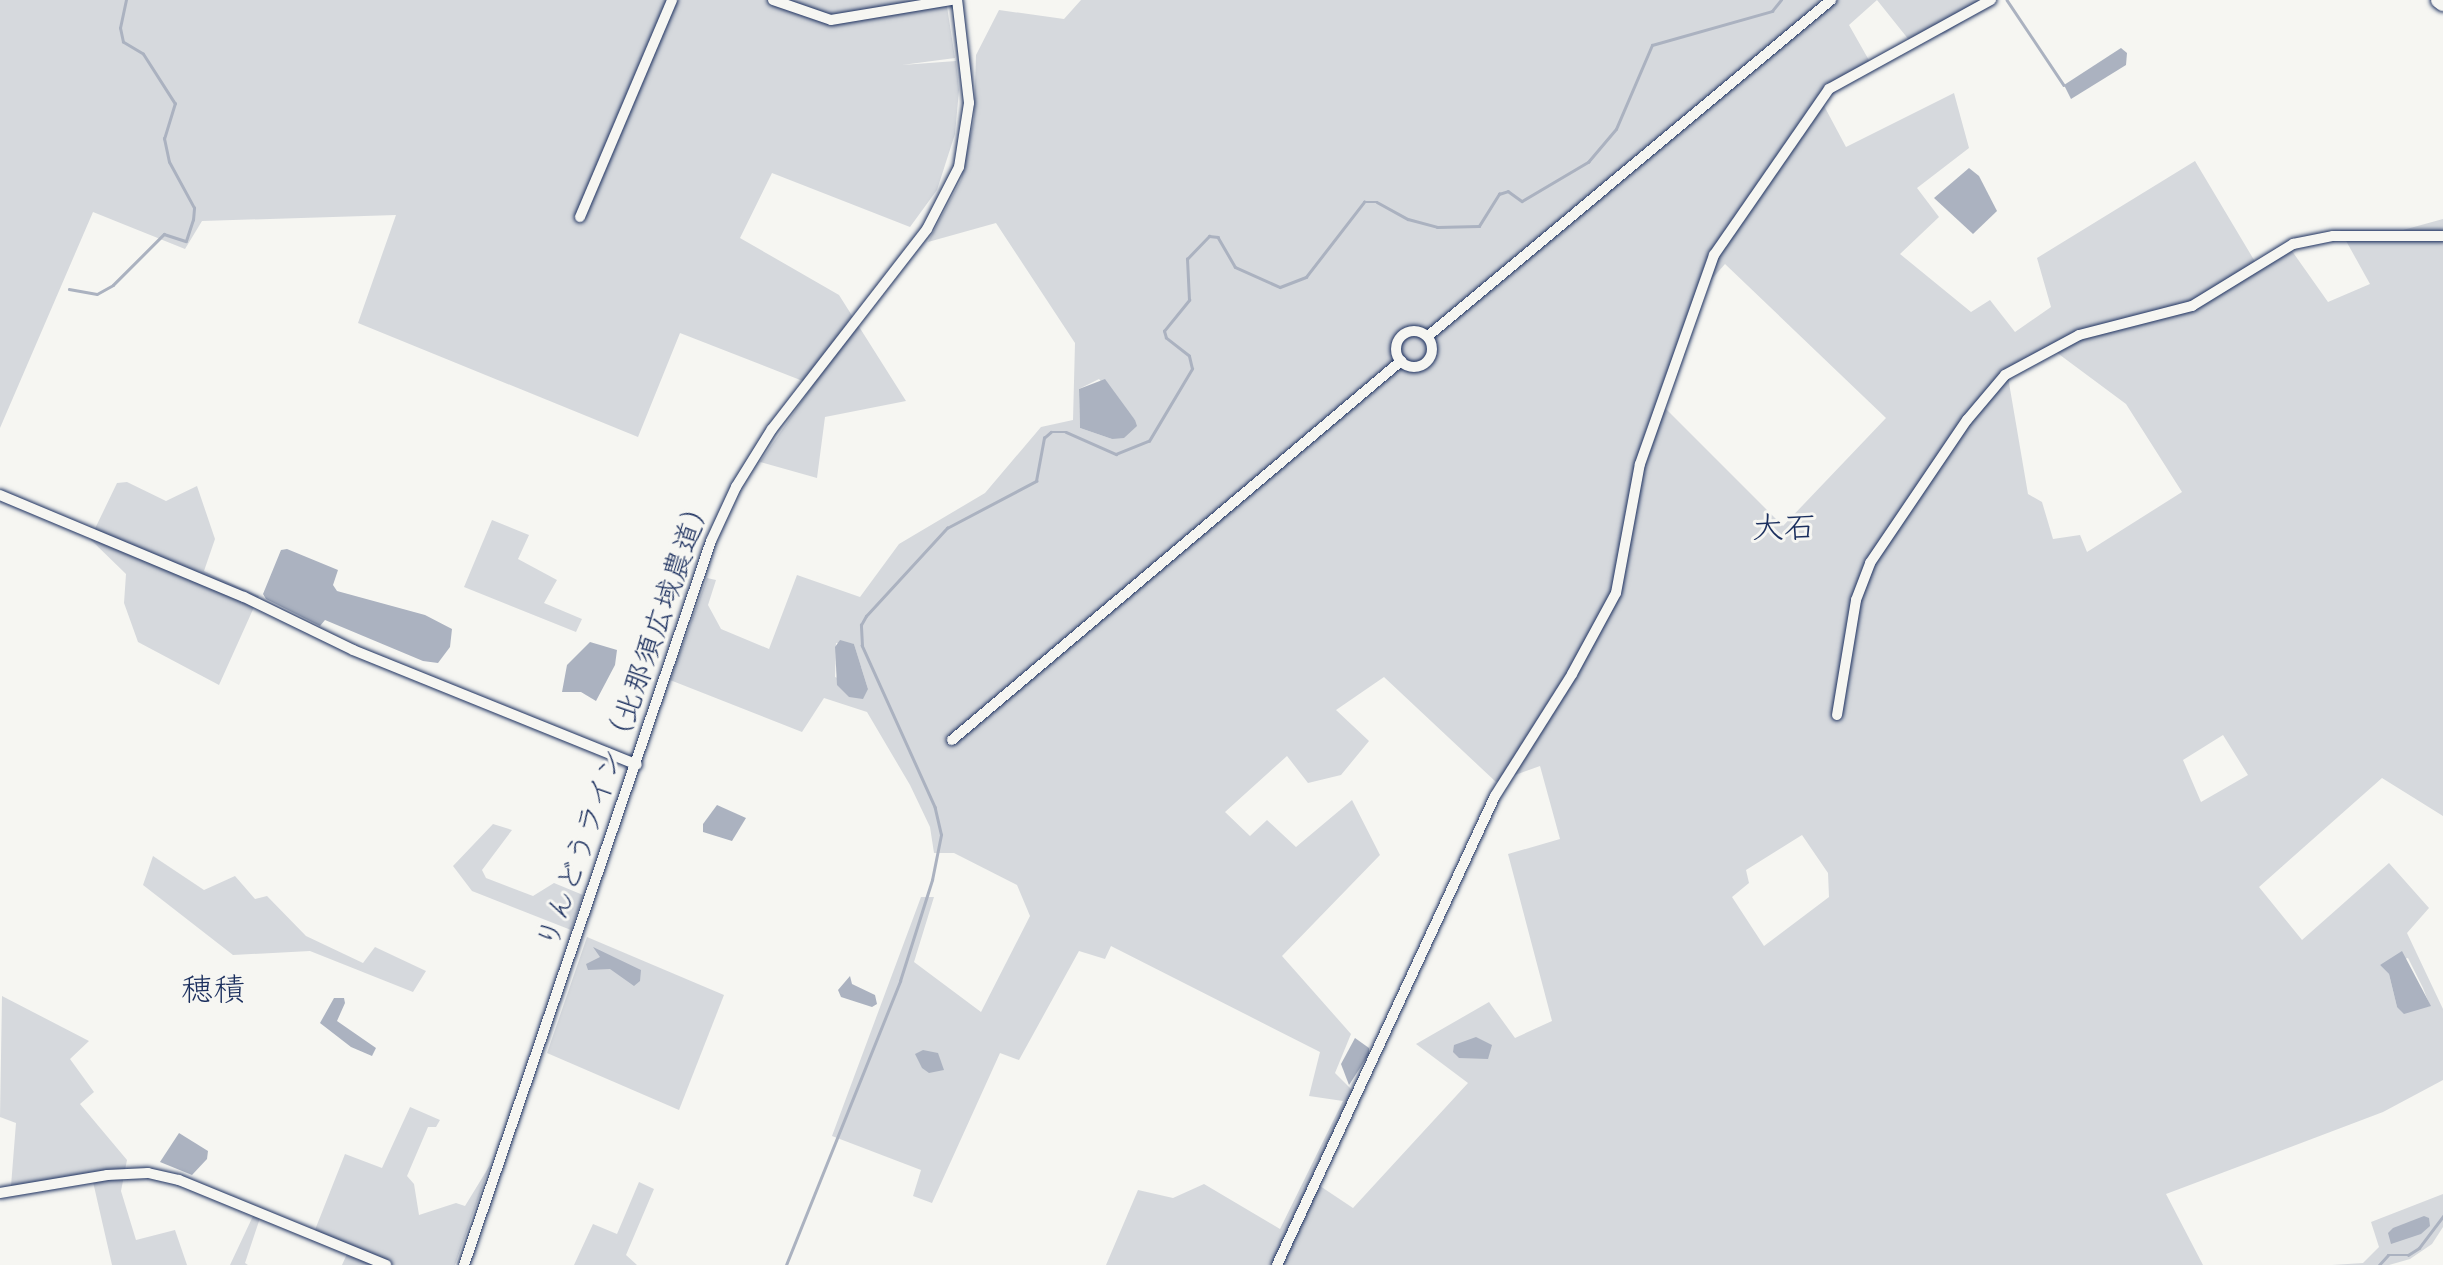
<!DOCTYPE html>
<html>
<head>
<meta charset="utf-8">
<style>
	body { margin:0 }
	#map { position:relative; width:2443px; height:1265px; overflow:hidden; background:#f6f6f2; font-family:"Indie Flower","Klee One",sans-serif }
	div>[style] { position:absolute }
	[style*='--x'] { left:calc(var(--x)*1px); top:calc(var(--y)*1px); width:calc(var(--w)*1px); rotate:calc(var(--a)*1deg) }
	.green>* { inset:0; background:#d6d9dd }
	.water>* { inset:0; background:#abb2c0 }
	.stream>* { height:2.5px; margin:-1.25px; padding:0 1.25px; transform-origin:1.25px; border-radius:1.25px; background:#abb2c0 }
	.roads { filter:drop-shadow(0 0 2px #1b2f5e) drop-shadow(0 0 2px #1b2f5e) }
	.minor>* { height:10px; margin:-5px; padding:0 5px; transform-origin:5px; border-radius:5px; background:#f6f6f2 }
	.minor>.ring { margin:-5px; padding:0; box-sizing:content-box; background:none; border:10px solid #f6f6f2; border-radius:50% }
	.highway>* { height:16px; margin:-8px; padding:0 8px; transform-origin:8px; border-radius:8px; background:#f6f6f2 }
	span { translate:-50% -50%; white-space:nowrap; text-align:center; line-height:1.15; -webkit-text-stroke:6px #f6f6f2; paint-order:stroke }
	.street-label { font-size:30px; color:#1b2f5e }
	.neighbourhood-label { font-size:32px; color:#1b2f5e }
</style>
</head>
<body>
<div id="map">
	<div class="green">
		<div style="clip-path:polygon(0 0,946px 0,955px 58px,902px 65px,956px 61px,959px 90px,955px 134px,937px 190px,910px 227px,772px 173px,740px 238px,839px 295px,906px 401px,825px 417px,817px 478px,760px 462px,813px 385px,680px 333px,638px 437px,358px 323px,396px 215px,202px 221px,185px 249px,93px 212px,0 428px)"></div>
		<div style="clip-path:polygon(evenodd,1081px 0,1994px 0,1946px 33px,1909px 40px,1877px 0,1849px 25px,1870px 62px,1822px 102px,1846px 147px,1954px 93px,1969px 148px,1917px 188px,1939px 217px,1900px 254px,1971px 312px,1990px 300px,2015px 332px,2051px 307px,2037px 258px,2195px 161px,2260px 270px,2292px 251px,2328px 302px,2370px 284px,2340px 230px,2403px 230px,2443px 219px,2443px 816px,2382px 778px,2259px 887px,2302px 940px,2389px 863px,2429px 908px,2407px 933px,2443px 1009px,2443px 1080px,2383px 1112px,2166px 1194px,2203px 1265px,1106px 1265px,1138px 1190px,1173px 1198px,1204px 1184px,1280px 1229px,1343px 1101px,1309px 1096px,1320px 1052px,1111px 946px,1105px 959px,1079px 951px,1019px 1060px,1000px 1053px,932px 1203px,913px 1196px,921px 1170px,832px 1136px,921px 897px,934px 897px,914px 962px,981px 1012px,1030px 916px,1017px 885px,954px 853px,934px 853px,930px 827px,910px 785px,867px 712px,824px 698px,802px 732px,670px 680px,707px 578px,716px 580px,708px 605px,721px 629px,769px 649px,797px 575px,860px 597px,899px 544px,985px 493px,1041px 427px,1073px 420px,1075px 343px,996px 223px,928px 242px,961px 180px,974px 119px,976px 55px,999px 10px,1064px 19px,1081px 0,1725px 264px,1886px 418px,1783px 526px,1664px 407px,1704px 288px,1725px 264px,1081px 0,2056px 352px,2126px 404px,2182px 492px,2087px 552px,2080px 535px,2053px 539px,2042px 502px,2028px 494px,2008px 377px,2056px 352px,1081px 0,1099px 379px,1135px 420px,1112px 439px,1080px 428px,1079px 389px,1099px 379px,1081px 0,836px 643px,854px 644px,868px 689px,835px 677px,836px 643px,1081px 0,1384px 677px,1496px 782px,1540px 766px,1560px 839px,1508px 854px,1552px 1021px,1515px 1038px,1489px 1002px,1416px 1044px,1468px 1083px,1353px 1208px,1317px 1184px,1359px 1097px,1335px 1073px,1351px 1034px,1282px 956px,1380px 855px,1352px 800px,1296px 847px,1267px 820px,1250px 836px,1225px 812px,1287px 756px,1308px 783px,1341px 775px,1369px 741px,1336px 710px,1384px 677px,1081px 0,2223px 735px,2248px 775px,2201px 802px,2183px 760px,2223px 735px,1081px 0,1802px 835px,1828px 873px,1829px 897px,1764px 946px,1732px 897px,1749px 883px,1746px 870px,1802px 835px,1081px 0,2408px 958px,2423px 988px,2430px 1006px,2397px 1007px,2389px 974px,2380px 965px,2408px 958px)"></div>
		<div style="clip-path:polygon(127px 482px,166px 501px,197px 486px,215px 539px,204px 571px,259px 596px,219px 685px,138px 642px,124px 603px,126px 574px,90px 539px,117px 483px)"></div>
		<div style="clip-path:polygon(492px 520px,529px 535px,518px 559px,557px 580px,544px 603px,582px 619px,576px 632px,464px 587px)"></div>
		<div style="clip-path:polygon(493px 824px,512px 830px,482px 870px,486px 878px,533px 896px,554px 883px,583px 895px,571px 930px,472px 891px,453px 866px)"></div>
		<div style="clip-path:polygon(153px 856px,204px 890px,235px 876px,255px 899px,267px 896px,306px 936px,363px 963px,375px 947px,426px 971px,413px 992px,310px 951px,233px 955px,143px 885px)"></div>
		<div style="clip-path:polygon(587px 937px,724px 995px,679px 1110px,547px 1053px)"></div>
		<div style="clip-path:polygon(2px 996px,89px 1041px,70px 1059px,94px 1092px,80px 1104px,127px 1160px,121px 1191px,136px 1240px,175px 1230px,187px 1265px,112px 1265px,91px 1173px,11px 1186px,16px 1123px,0 1117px)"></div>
		<div style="clip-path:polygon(410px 1107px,440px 1120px,436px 1127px,428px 1127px,407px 1176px,414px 1184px,419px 1215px,456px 1203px,465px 1206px,490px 1165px,455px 1265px,342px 1265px,347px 1254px,311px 1240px,345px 1154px,382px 1168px)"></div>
		<div style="clip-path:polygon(639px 1182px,654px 1189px,626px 1255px,637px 1265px,574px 1265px,593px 1224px,617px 1234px)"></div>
		<div style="clip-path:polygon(2443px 1194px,2443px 1227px,2432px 1244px,2410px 1259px,2389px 1265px,2332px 1265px,2363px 1263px,2379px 1247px,2371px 1222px)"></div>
		<div style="clip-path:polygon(253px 1216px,260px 1218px,245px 1263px,248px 1265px,230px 1265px)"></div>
	</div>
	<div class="water">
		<div style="clip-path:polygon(2121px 48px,2127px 53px,2126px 65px,2071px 99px,2064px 85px)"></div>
		<div style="clip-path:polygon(1969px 168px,1979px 176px,1997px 211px,1973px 234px,1934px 198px)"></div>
		<div style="clip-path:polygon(1105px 379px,1135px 420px,1137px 426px,1124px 438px,1112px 439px,1080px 428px,1079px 389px)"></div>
		<div style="clip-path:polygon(287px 549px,338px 570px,333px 585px,337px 591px,425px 615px,452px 629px,450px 647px,438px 663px,423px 661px,325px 620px,320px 626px,266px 599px,263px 594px,281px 550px)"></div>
		<div style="clip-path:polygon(840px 640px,854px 644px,868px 689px,863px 699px,849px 697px,837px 685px,835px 647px)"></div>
		<div style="clip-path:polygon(590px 642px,617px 650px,615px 665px,596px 701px,581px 692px,562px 692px,567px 665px)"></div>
		<div style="clip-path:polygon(717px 805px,746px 818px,732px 841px,703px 832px,703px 824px)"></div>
		<div style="clip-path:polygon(593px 947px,641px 970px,640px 981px,634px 986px,610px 969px,588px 970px,586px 964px,600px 957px)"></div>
		<div style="clip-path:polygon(2402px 951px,2431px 1006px,2404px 1014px,2397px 1007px,2389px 974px,2380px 965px)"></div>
		<div style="clip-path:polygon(850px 976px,852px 984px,875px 995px,877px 1004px,872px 1007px,841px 997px,838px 990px)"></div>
		<div style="clip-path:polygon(334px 998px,344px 998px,345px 1003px,337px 1021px,376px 1048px,372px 1056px,351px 1047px,320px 1023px)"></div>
		<div style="clip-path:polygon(1476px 1037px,1492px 1045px,1488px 1059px,1459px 1058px,1453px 1052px,1454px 1045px)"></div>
		<div style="clip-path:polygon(1355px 1038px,1369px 1048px,1369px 1054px,1349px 1085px,1341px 1064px)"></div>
		<div style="clip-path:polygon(923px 1050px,938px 1053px,944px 1070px,929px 1073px,922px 1068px,915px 1054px)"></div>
		<div style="clip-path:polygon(179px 1133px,208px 1151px,207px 1159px,192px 1175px,160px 1162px)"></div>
		<div style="clip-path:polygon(2424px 1216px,2429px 1218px,2430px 1226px,2421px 1234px,2391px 1244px,2388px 1233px,2393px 1228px)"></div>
	</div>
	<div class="stream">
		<div style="--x:2007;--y:0;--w:102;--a:56.2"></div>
		<div style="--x:69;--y:289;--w:28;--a:10"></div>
		<div style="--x:97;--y:294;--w:18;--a:-29"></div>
		<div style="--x:113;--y:285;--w:72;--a:-45"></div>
		<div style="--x:164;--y:234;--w:23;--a:18"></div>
		<div style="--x:186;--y:241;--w:22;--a:-72"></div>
		<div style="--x:193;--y:220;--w:12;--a:-85"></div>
		<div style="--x:194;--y:208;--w:52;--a:-118.5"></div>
		<div style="--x:169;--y:162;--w:24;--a:-102"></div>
		<div style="--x:164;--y:139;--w:37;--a:-73"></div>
		<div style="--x:175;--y:104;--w:59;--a:-122.6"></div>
		<div style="--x:143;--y:54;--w:23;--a:-149"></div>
		<div style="--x:123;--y:42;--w:14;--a:-102"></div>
		<div style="--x:120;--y:28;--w:29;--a:-78"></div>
		<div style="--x:786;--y:1265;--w:306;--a:-68.1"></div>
		<div style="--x:900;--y:981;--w:106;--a:-72.4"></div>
		<div style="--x:932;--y:880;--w:46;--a:-78.7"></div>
		<div style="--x:941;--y:835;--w:28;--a:-103"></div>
		<div style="--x:935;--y:808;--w:178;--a:-114.3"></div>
		<div style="--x:862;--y:646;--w:21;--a:-93"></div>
		<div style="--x:861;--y:625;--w:10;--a:-61"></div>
		<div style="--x:866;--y:616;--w:120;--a:-47.4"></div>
		<div style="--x:947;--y:528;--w:101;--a:-27.8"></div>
		<div style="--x:1036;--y:481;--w:44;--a:-79.5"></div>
		<div style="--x:1044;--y:438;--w:9;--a:-41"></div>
		<div style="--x:1051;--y:432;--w:15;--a:0"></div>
		<div style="--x:1066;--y:432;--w:55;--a:23.7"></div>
		<div style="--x:1116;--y:454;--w:35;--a:-22"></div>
		<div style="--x:1149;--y:441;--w:84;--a:-59.2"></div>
		<div style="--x:1192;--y:369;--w:13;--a:-103"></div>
		<div style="--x:1189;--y:356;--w:29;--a:-142"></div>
		<div style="--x:1166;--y:338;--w:7;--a:-106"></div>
		<div style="--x:1164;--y:331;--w:40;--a:-51"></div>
		<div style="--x:1189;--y:300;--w:41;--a:-92.8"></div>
		<div style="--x:1187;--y:259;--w:32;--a:-46"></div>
		<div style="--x:1209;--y:236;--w:9;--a:6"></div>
		<div style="--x:1218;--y:237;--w:34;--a:60"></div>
		<div style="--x:1235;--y:267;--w:49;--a:24"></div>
		<div style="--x:1280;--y:287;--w:28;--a:-21"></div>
		<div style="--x:1306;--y:277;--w:95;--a:-52.3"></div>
		<div style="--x:1364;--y:202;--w:13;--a:0"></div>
		<div style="--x:1377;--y:202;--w:35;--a:29"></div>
		<div style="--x:1408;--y:219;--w:30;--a:15"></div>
		<div style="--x:1437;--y:227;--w:42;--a:-1.4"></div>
		<div style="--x:1479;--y:226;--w:38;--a:-58"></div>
		<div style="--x:1499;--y:194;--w:9;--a:-18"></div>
		<div style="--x:1508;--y:191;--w:17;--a:36"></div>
		<div style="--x:1522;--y:201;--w:77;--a:-30.6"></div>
		<div style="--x:1588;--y:162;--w:43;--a:-49.7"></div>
		<div style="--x:1616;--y:129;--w:91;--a:-66.8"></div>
		<div style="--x:1652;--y:45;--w:125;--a:-15.8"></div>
		<div style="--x:1772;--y:11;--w:14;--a:-51"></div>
		<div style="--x:2379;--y:1265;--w:13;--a:-48"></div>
		<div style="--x:2388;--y:1255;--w:20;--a:0"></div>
		<div style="--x:2408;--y:1255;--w:13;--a:-32"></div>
		<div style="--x:2419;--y:1248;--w:40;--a:-53"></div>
	</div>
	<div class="roads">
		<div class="minor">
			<div style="--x:773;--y:0;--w:61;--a:19"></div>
			<div style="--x:831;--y:20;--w:123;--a:-9.4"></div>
			<div style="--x:580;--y:217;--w:236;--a:-67"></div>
			<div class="ring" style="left:1396px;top:331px;width:26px;height:26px"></div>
			<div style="--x:1428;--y:336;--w:525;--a:-39.82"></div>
			<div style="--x:0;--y:495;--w:264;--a:22.7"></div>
			<div style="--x:244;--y:597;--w:121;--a:25.9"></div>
			<div style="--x:353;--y:650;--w:306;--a:22"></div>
			<div style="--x:1837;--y:715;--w:117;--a:-80.6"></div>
			<div style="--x:1856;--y:600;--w:40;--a:-69"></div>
			<div style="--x:1870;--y:563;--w:173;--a:-55.9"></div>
			<div style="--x:1967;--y:420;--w:59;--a:-49.8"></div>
			<div style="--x:2005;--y:375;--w:84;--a:-28.4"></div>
			<div style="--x:2079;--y:335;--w:117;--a:-14.4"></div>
			<div style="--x:2192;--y:306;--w:119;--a:-31.5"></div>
			<div style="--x:2293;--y:244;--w:41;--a:-11.3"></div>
			<div style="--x:2333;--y:236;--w:110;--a:0"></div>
			<div style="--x:952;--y:740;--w:588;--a:-40.17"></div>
			<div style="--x:0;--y:1193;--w:109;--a:-9.5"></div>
			<div style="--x:107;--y:1175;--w:41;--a:-2.8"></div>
			<div style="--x:148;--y:1173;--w:32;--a:13"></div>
			<div style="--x:179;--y:1180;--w:224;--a:22.3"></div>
			<div style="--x:464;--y:1265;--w:765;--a:-71.16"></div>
			<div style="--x:711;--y:541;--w:60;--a:-65.2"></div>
			<div style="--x:736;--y:487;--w:68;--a:-58.2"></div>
			<div style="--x:772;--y:429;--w:253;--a:-52.2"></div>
			<div style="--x:927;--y:229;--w:70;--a:-62.7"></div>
			<div style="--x:959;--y:167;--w:65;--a:-81.1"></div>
			<div style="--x:969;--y:103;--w:104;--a:-96.6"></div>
			<div style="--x:1277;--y:1265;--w:517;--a:-65.07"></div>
			<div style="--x:1495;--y:796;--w:144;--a:-57.7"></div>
			<div style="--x:1572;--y:674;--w:92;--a:-61.5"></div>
			<div style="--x:1616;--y:593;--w:131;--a:-79.5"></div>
			<div style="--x:1640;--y:464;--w:222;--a:-70.5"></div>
			<div style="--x:1714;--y:255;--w:202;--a:-55.3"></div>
			<div style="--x:1829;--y:89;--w:185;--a:-28.8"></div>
		</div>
		<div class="highway">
			<div style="--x:2439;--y:0;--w:5;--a:37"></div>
		</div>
	</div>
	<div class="street-label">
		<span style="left:627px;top:722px;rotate:-71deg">りんどうライン（北那須広域農道）</span>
	</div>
	<div class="neighbourhood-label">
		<span style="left:1784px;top:531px">大石</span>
		<span style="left:213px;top:993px">穂積</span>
	</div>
</div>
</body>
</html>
